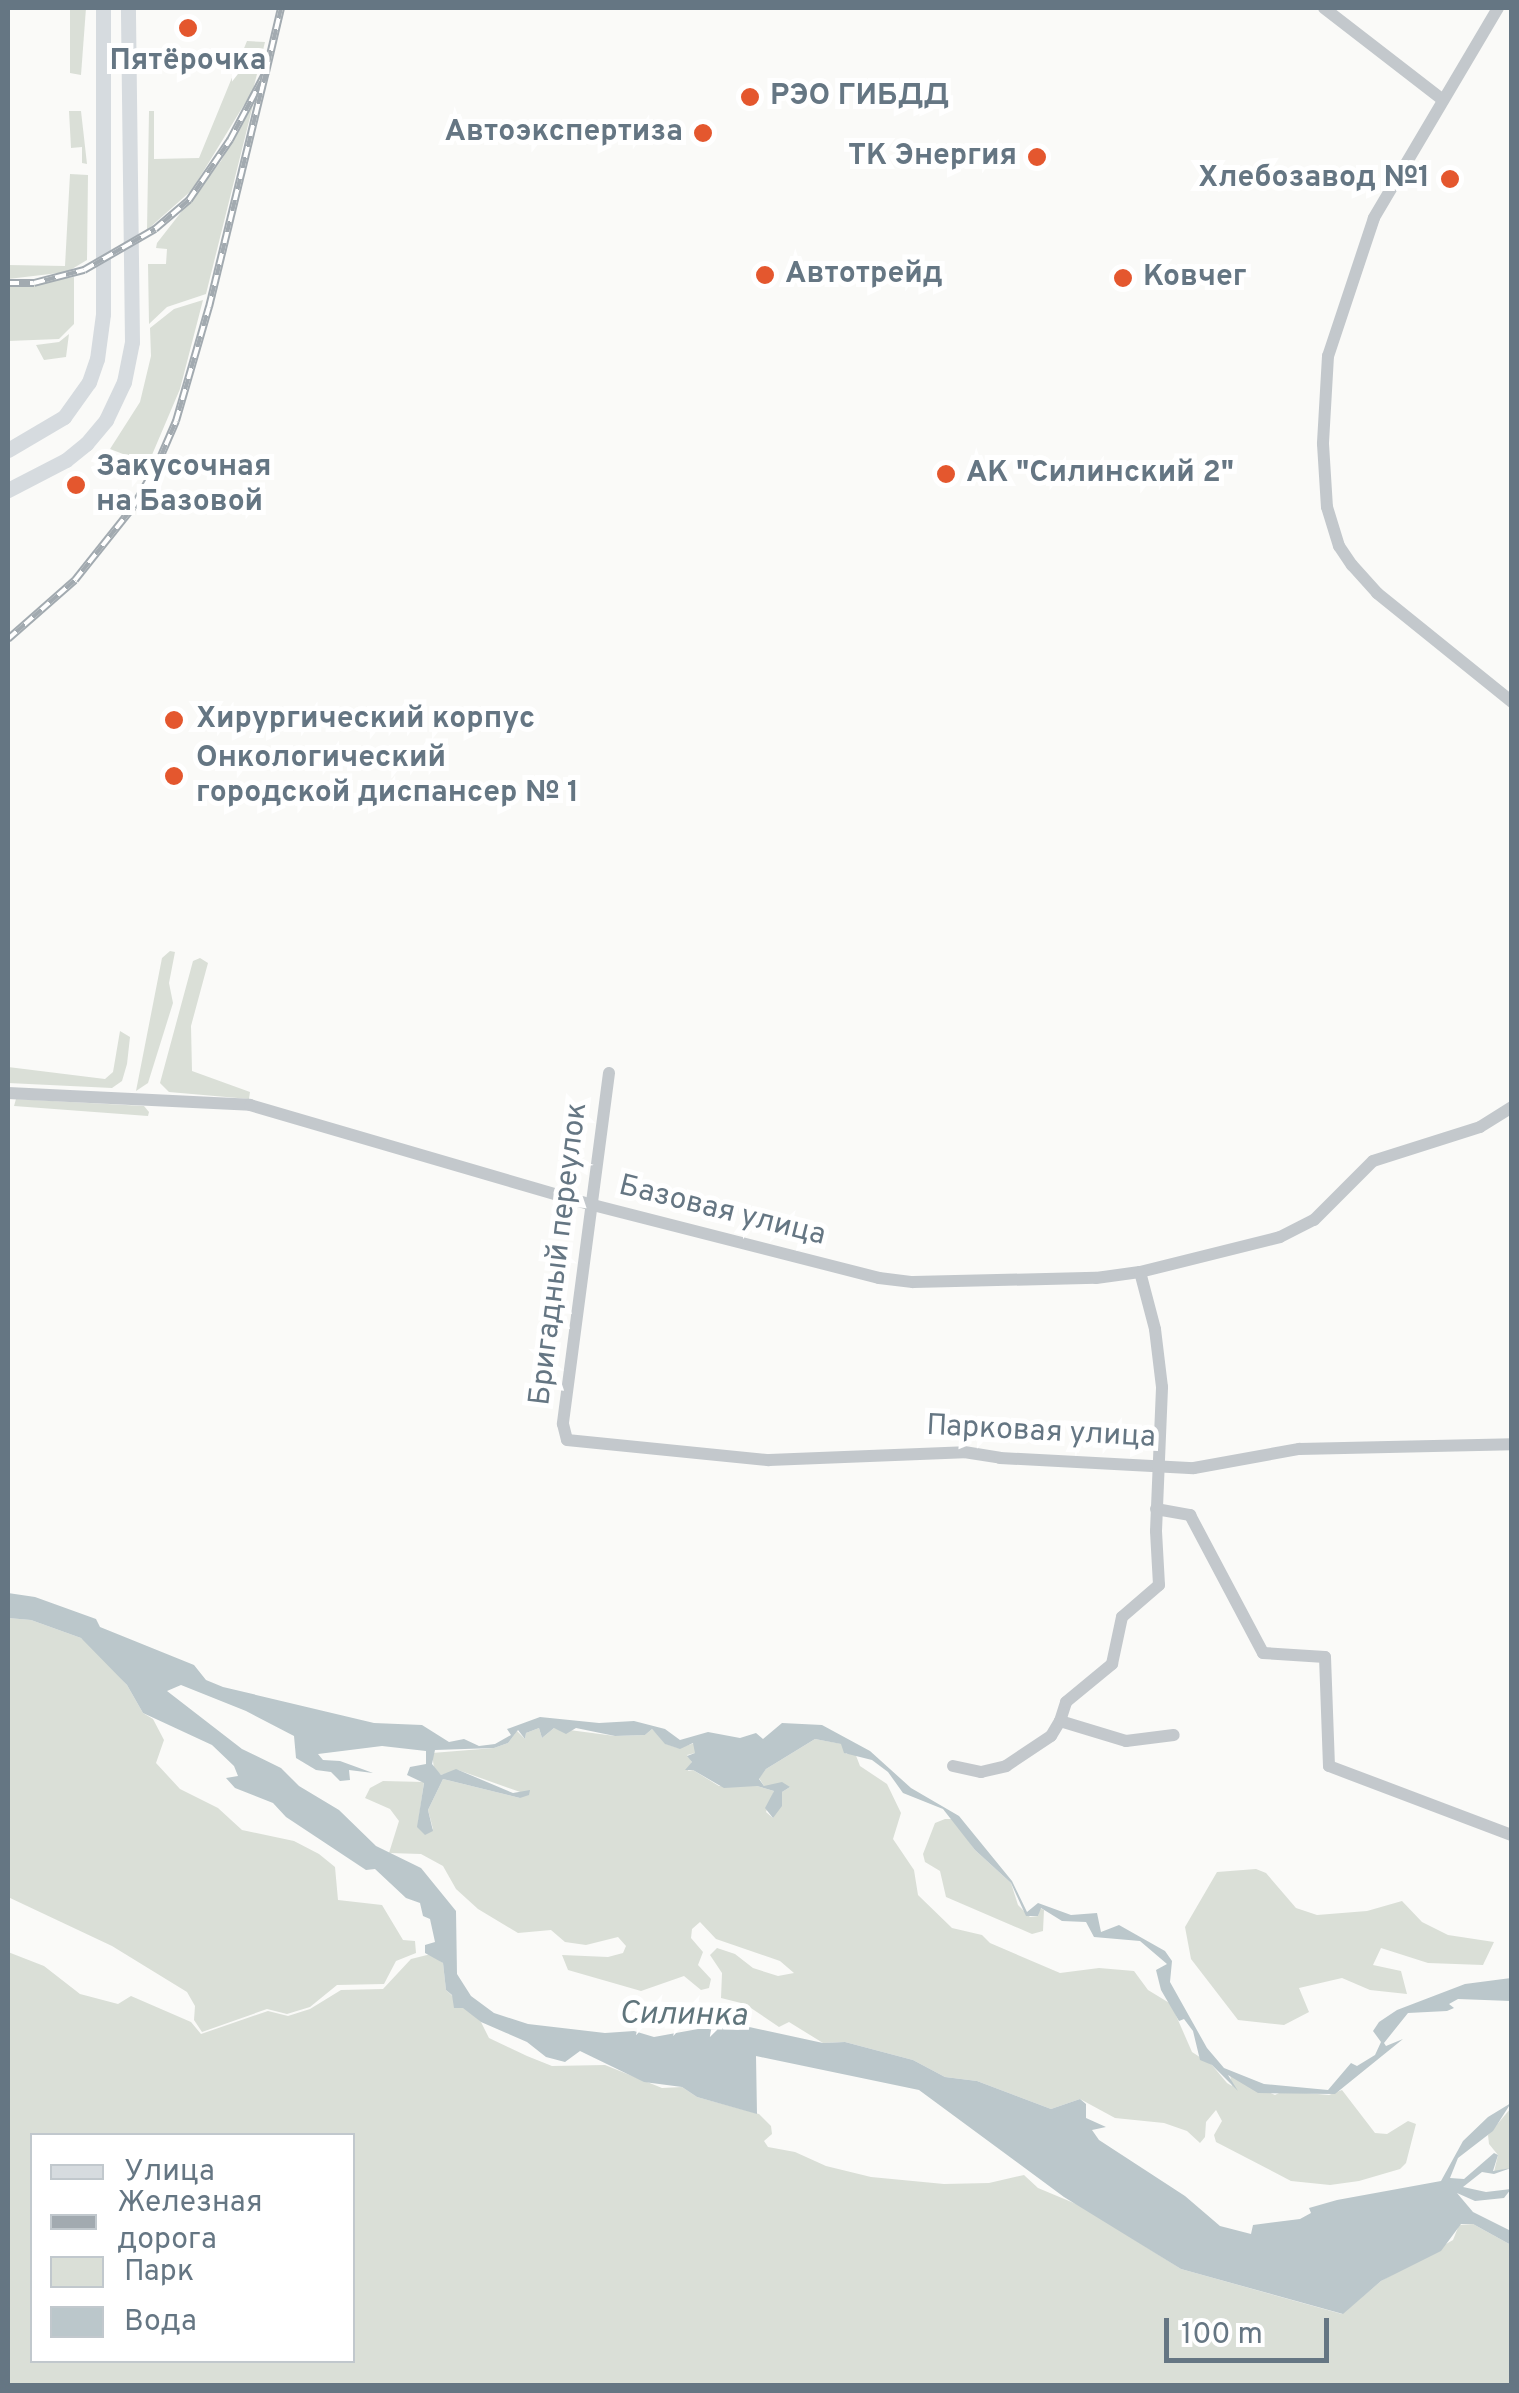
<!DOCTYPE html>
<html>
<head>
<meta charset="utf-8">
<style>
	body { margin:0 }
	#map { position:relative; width:1519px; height:2393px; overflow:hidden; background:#fafaf8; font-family:Overpass,sans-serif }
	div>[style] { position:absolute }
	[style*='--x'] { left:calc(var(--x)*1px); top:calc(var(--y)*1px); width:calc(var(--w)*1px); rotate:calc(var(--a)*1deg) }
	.green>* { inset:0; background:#dadfd7 }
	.water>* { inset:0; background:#bbc7cb }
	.minor>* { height:12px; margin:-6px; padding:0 6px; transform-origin:6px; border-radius:6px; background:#c3c8cc }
	.major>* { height:15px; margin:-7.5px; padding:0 7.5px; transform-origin:7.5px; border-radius:7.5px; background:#d6dbdf }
	.rail>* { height:8px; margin-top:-4px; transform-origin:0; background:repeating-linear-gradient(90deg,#fff 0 11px,#a2aab0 0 22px); box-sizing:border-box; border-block:2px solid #a2aab0 }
	.dots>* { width:28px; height:28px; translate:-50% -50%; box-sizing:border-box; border:5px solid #fff; border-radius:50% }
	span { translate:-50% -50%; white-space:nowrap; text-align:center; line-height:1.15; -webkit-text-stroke:10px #fff; paint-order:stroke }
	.poi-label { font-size:30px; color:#657683; font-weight:700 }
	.left { translate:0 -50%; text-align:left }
	.right { translate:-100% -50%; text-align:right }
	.street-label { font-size:30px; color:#657683 }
	.water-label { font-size:32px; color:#60757c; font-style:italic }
	.frame { position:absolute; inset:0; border:10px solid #657683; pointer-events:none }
	.legend { position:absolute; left:30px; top:2133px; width:325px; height:230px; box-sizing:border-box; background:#fff; border:2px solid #c1c8cd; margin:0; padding:12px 18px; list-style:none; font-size:30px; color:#657683 }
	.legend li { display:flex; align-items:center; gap:20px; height:50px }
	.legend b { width:50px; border:2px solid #c1c8cd }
	.scale { position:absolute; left:1164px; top:2318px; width:165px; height:45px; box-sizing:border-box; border:5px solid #657683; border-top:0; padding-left:12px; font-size:30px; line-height:35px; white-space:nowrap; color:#657683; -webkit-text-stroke:8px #fff; paint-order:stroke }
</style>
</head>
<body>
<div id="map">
	<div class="green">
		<div style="clip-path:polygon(70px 8px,86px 8px,81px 75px,70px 73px)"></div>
		<div style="clip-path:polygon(247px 41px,265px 42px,253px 90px,192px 190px,147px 230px,149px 111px,154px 111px,154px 159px,199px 158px)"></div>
		<div style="clip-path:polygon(254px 101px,206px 294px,167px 307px,149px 324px,148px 264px,166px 264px,167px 249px,156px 248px,157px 243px,221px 161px)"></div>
		<div style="clip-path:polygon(69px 111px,81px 111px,87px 164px,82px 163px,82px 147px,71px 148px)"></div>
		<div style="clip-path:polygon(70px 174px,88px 175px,87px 260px,67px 272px,8px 279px,8px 265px,65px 266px)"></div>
		<div style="clip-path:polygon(74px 277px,74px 324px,59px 339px,8px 341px,8px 286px)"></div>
		<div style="clip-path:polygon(203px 300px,180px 389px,146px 469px,139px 470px,123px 454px,110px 449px,140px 402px,151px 356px,150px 328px,174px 309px)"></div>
		<div style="clip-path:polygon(69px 334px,66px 357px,44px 360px,36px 345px,59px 342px)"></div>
		<div style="clip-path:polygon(170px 951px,175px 952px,169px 983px,173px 1003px,148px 1083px,136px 1091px,162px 958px)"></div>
		<div style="clip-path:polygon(200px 958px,208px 963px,191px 1026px,192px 1071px,250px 1092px,249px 1099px,169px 1092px,160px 1083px,193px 961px)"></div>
		<div style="clip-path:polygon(120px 1031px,130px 1037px,127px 1064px,122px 1081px,112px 1088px,8px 1083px,8px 1067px,105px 1079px,113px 1072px)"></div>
		<div style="clip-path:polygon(16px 1099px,144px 1106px,149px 1112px,148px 1116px,14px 1106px)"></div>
		<div style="clip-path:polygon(8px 1618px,31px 1620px,81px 1638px,93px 1647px,127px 1685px,143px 1713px,153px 1719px,164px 1740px,156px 1763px,180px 1789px,218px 1808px,242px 1830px,294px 1841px,319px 1854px,335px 1867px,338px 1900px,382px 1905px,403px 1940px,415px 1941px,416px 1953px,396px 1961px,384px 1984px,337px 1985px,310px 2007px,287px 2014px,267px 2009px,202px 2032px,194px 2020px,195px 2006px,187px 1992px,112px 1946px,8px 1897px)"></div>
		<div style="clip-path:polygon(539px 1728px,542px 1738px,554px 1728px,615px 1736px,645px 1735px,652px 1729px,666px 1744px,678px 1748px,695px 1743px,695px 1753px,687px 1755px,692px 1762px,688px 1771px,693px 1770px,719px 1786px,757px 1786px,774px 1791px,766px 1812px,773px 1818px,782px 1792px,790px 1787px,764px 1786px,759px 1778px,766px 1769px,815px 1739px,842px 1744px,846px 1754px,855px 1753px,860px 1766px,887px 1784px,901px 1813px,893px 1839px,914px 1870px,918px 1895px,952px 1928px,982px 1935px,990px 1943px,1060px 1973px,1099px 1968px,1134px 1971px,1148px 1990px,1171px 2004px,1192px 2052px,1212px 2065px,1227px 2083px,1232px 2086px,1230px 2074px,1275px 2095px,1283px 2091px,1329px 2095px,1342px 2090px,1375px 2133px,1387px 2134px,1408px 2121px,1416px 2124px,1406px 2163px,1400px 2169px,1359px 2181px,1330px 2185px,1291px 2181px,1216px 2142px,1214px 2135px,1222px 2121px,1216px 2110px,1206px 2122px,1205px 2137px,1200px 2143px,1187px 2131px,1164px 2123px,1115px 2118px,1080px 2099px,1051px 2109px,977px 2081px,945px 2077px,913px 2060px,845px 2042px,823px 2043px,789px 2022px,779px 2027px,745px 2004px,721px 1998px,722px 1973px,710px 1955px,717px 1948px,735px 1954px,753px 1968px,778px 1976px,794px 1973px,780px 1961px,716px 1939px,700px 1922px,692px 1929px,691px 1938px,703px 1952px,698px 1965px,711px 1979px,709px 1988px,701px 1990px,684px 1976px,641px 1991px,568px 1970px,562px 1955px,608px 1957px,623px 1953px,626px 1946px,618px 1937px,586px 1945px,565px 1942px,551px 1930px,518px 1933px,478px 1909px,456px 1889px,443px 1866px,421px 1854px,389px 1853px,399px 1821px,390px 1809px,365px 1798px,370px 1788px,383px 1781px,424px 1782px,418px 1824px,433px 1829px,428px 1810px,443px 1779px,520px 1798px,523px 1793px,458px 1770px,441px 1775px,434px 1769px,432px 1753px,494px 1748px,508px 1743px,517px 1731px,525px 1739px,526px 1733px)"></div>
		<div style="clip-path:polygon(945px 1819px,953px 1819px,975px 1850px,1011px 1883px,1018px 1905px,1030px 1917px,1038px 1916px,1040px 1908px,1044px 1910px,1043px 1931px,1032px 1934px,946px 1897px,940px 1871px,925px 1862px,923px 1854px,935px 1823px)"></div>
		<div style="clip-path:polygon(1256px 1869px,1266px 1873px,1296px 1908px,1317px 1915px,1367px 1911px,1402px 1901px,1422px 1922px,1448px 1935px,1494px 1942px,1483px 1965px,1428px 1963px,1381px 1948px,1373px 1965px,1401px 1971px,1407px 1994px,1370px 1990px,1342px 1978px,1299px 1988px,1309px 2012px,1284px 2025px,1238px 2020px,1191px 1959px,1185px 1927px,1217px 1872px)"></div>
		<div style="clip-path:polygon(evenodd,8px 1952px,44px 1966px,80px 1994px,118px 2004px,131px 1996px,191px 2022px,201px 2034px,268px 2011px,288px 2016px,310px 2009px,341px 1990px,383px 1989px,411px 1959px,431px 1954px,443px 1963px,446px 1990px,481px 2022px,489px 2038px,527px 2056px,552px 2066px,605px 2065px,662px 2088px,682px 2087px,697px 2097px,759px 2114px,771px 2126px,772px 2134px,764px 2141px,768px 2147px,795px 2152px,826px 2166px,871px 2177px,944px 2184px,989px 2183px,1024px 2175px,1038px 2188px,1081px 2206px,1181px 2269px,1342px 2314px,1381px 2281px,1453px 2240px,1459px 2225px,1473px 2224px,1511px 2245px,1511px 2385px,8px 2385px,8px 1952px,32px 2136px,352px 2136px,352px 2360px,32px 2360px,32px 2136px)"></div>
		<div style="clip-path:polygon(1511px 2108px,1511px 2168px,1494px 2172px,1498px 2155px,1489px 2144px,1488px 2135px)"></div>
	</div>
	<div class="water">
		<div style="clip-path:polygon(8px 1593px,35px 1597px,96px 1619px,100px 1627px,194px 1665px,206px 1680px,223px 1687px,374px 1723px,422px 1725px,449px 1742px,464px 1739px,479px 1746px,495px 1744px,511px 1735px,507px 1729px,540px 1717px,599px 1723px,634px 1721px,665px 1729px,680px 1740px,708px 1732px,740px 1738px,756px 1733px,763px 1739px,782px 1723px,822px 1725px,870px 1751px,911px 1788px,959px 1816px,1012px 1881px,1027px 1912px,1038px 1903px,1071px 1915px,1097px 1913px,1101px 1932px,1119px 1925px,1165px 1951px,1172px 1961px,1170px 1982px,1207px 2048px,1224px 2068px,1264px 2084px,1328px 2090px,1351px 2063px,1357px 2066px,1375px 2055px,1381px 2042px,1373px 2031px,1379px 2022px,1397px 2010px,1465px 1984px,1511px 1978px,1511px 2001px,1458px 1999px,1449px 2004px,1454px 2008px,1447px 2011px,1408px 2013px,1384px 2043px,1386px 2046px,1403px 2039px,1335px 2094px,1258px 2093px,1228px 2075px,1238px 2091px,1212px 2065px,1200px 2060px,1193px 2031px,1184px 2019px,1179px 2021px,1161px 1990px,1156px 1970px,1167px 1964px,1140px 1941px,1094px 1937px,1086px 1922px,1062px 1921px,1041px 1908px,1038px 1916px,1026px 1916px,1011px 1883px,975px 1850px,943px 1809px,903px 1793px,888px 1772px,872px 1760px,844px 1753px,841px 1744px,815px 1739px,766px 1769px,759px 1779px,764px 1786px,782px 1782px,790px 1787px,782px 1792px,782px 1806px,773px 1818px,765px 1808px,774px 1791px,757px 1786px,724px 1788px,693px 1770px,685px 1770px,692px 1762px,687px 1756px,695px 1753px,693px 1743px,680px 1749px,665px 1744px,652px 1729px,645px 1735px,615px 1736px,576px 1728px,566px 1734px,554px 1728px,542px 1738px,539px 1728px,526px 1733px,525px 1739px,518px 1730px,508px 1743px,494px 1748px,435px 1750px,432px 1764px,441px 1775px,456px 1769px,513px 1793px,530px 1790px,529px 1795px,520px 1798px,443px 1779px,428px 1810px,433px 1831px,425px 1835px,417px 1827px,424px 1783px,407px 1775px,410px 1767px,426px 1764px,426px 1751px,382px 1746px,318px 1754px,323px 1760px,340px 1761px,373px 1773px,349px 1770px,350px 1780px,340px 1781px,331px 1772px,316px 1770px,296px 1758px,294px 1736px,246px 1711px,181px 1685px,167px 1691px,242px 1749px,281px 1768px,299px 1786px,339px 1810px,376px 1846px,421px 1868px,456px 1911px,457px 1974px,471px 1996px,494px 2013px,528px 2024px,605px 2033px,634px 2031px,654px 2037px,731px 2023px,823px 2043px,845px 2042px,913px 2060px,945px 2077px,977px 2081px,1051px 2109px,1080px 2099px,1086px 2104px,1086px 2118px,1106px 2127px,1092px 2130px,1099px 2140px,1185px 2196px,1220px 2226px,1251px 2234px,1253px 2225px,1300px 2219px,1311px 2213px,1309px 2208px,1337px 2200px,1441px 2181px,1463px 2141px,1488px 2117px,1511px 2103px,1493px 2131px,1458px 2158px,1450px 2178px,1464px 2179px,1494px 2153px,1498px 2155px,1493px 2171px,1511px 2168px,1494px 2174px,1482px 2172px,1463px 2187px,1486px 2192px,1511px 2189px,1504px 2198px,1475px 2201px,1457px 2193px,1473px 2212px,1511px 2231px,1511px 2245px,1473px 2224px,1461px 2224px,1441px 2251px,1381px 2281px,1343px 2314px,1181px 2269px,1064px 2197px,919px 2090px,756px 2056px,757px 2114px,697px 2097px,682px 2087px,644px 2082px,580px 2051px,565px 2062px,546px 2057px,527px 2042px,481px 2022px,463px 2008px,454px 2008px,452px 1995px,446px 1990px,443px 1963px,425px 1953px,425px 1945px,435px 1942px,430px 1919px,423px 1916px,420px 1903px,406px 1898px,375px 1869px,366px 1870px,286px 1817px,273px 1803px,235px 1788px,226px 1778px,238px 1776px,234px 1766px,212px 1745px,143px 1713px,127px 1685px,81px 1638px,31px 1620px,8px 1618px)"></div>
	</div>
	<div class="minor">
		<div style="--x:1324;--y:8;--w:150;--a:37.7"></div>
		<div style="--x:1498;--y:8;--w:244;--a:120.6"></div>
		<div style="--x:1374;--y:218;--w:145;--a:108.4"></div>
		<div style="--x:1328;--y:356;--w:88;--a:93.3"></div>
		<div style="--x:1323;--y:444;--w:63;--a:86.4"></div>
		<div style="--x:1327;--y:507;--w:41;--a:72.9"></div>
		<div style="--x:1339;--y:546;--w:23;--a:56"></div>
		<div style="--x:1352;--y:565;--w:38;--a:48"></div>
		<div style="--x:1377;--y:593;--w:174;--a:38.9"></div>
		<div style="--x:609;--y:1073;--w:354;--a:97.5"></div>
		<div style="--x:563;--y:1424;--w:16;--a:76"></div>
		<div style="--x:567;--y:1440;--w:203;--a:5.7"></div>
		<div style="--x:769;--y:1460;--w:195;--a:-2.3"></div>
		<div style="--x:964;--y:1452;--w:36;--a:9"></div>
		<div style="--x:1000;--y:1458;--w:194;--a:3"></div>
		<div style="--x:1194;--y:1468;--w:107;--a:-10.3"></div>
		<div style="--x:1299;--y:1449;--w:213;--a:-1.3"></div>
		<div style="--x:8;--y:1093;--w:242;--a:2.8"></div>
		<div style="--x:250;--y:1105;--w:353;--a:16.3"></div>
		<div style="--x:589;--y:1204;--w:299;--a:14.3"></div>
		<div style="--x:879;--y:1278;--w:34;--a:7"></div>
		<div style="--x:913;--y:1282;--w:183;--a:-1.3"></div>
		<div style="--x:1096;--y:1278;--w:44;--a:-7.8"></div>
		<div style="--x:1140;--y:1272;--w:144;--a:-14"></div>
		<div style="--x:1280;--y:1237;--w:38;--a:-27"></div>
		<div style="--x:1314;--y:1220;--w:83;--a:-45"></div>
		<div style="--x:1373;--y:1161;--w:112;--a:-17.6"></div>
		<div style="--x:1480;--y:1127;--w:38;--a:-32"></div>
		<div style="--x:1156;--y:1509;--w:35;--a:10"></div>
		<div style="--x:1190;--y:1515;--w:156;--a:62.1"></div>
		<div style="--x:1263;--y:1653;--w:62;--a:3.7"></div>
		<div style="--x:1325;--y:1657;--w:109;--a:87.9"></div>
		<div style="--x:1329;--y:1766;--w:196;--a:20.7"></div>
		<div style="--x:1060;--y:1721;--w:20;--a:-72"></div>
		<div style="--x:1066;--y:1702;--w:60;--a:-39.6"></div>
		<div style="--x:1112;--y:1664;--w:48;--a:-78"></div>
		<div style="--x:1122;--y:1617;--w:49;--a:-40.9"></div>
		<div style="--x:1159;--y:1585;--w:54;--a:-93.2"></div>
		<div style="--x:1156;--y:1531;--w:144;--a:-87.6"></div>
		<div style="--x:1162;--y:1387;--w:58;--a:-96.9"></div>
		<div style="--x:1155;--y:1329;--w:59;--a:-104.7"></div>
		<div style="--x:953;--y:1766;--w:29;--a:12"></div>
		<div style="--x:981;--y:1772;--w:26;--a:-13"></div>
		<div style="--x:1006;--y:1766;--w:54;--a:-33.7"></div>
		<div style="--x:1051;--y:1736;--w:17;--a:-59"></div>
		<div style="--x:1060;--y:1721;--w:69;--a:16.9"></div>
		<div style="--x:1126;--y:1741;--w:48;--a:-7.1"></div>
	</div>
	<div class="major">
		<div style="--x:8;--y:450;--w:65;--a:-30.5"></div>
		<div style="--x:64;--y:417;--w:43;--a:-54.5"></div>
		<div style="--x:89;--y:382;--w:24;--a:-71"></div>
		<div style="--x:97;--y:359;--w:45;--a:-82.4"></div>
		<div style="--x:103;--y:314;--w:306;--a:-90"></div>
		<div style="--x:8;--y:490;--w:65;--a:-27.3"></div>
		<div style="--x:66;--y:460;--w:26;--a:-39"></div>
		<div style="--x:86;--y:444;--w:31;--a:-50"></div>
		<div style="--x:106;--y:420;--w:42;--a:-64.7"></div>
		<div style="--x:124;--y:382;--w:41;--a:-78.7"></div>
		<div style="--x:132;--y:342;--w:334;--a:-90.7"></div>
	</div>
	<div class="rail">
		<div style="--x:8;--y:283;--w:26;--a:0"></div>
		<div style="--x:34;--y:283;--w:52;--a:-14.6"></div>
		<div style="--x:84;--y:270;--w:82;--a:-30"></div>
		<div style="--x:155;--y:229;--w:45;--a:-40.5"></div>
		<div style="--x:189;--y:200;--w:73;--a:-55.7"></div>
		<div style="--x:230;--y:140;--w:77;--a:-62.1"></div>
		<div style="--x:266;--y:72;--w:66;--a:-76.8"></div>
		<div style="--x:8;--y:639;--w:89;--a:-41.4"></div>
		<div style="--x:75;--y:580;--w:93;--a:-51.5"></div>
		<div style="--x:133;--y:507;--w:48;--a:-60.3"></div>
		<div style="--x:157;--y:465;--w:48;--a:-66.6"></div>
		<div style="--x:176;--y:421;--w:119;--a:-73.9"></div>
		<div style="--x:209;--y:307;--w:242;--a:-76.4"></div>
	</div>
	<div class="dots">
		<div style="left:188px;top:28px;background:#e4572e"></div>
		<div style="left:750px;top:97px;background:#e4572e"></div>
		<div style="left:703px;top:133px;background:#e4572e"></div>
		<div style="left:1037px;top:157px;background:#e4572e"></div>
		<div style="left:1450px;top:179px;background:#e4572e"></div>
		<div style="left:765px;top:275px;background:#e4572e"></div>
		<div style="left:1123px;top:278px;background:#e4572e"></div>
		<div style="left:946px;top:474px;background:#e4572e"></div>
		<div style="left:76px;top:485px;background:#e4572e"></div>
		<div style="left:174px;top:720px;background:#e4572e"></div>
		<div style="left:174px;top:776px;background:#e4572e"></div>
	</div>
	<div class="poi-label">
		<span style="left:188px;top:62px">Пятёрочка</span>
		<span class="left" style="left:770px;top:97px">РЭО ГИБДД</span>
		<span class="right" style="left:683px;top:133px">Автоэкспертиза</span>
		<span class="right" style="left:1017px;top:157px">ТК Энергия</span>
		<span class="right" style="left:1430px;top:179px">Хлебозавод №1</span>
		<span class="left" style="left:785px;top:275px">Автотрейд</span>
		<span class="left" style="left:1143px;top:278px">Ковчег</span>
		<span class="left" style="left:96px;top:485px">Закусочная<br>на Базовой</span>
		<span class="left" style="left:966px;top:474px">АК "Силинский 2"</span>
		<span class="left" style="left:196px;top:720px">Хирургический корпус</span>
		<span class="left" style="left:196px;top:776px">Онкологический<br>городской диспансер № 1</span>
	</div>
	<div class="street-label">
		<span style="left:722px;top:1212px;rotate:14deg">Базовая улица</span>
		<span style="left:560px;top:1254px;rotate:-83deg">Бригадный переулок</span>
		<span style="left:1041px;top:1433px;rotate:3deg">Парковая улица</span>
	</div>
	<div class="water-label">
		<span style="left:683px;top:2016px;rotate:1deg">Силинка</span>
	</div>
	<div class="frame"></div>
	<ul class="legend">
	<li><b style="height:12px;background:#d6dbdf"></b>Улица</li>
	<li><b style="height:12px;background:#a2aab0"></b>Железная дорога</li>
	<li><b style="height:28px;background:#dadfd7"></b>Парк</li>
	<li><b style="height:28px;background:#bbc7cb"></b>Вода</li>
	</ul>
	<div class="scale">100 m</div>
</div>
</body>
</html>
